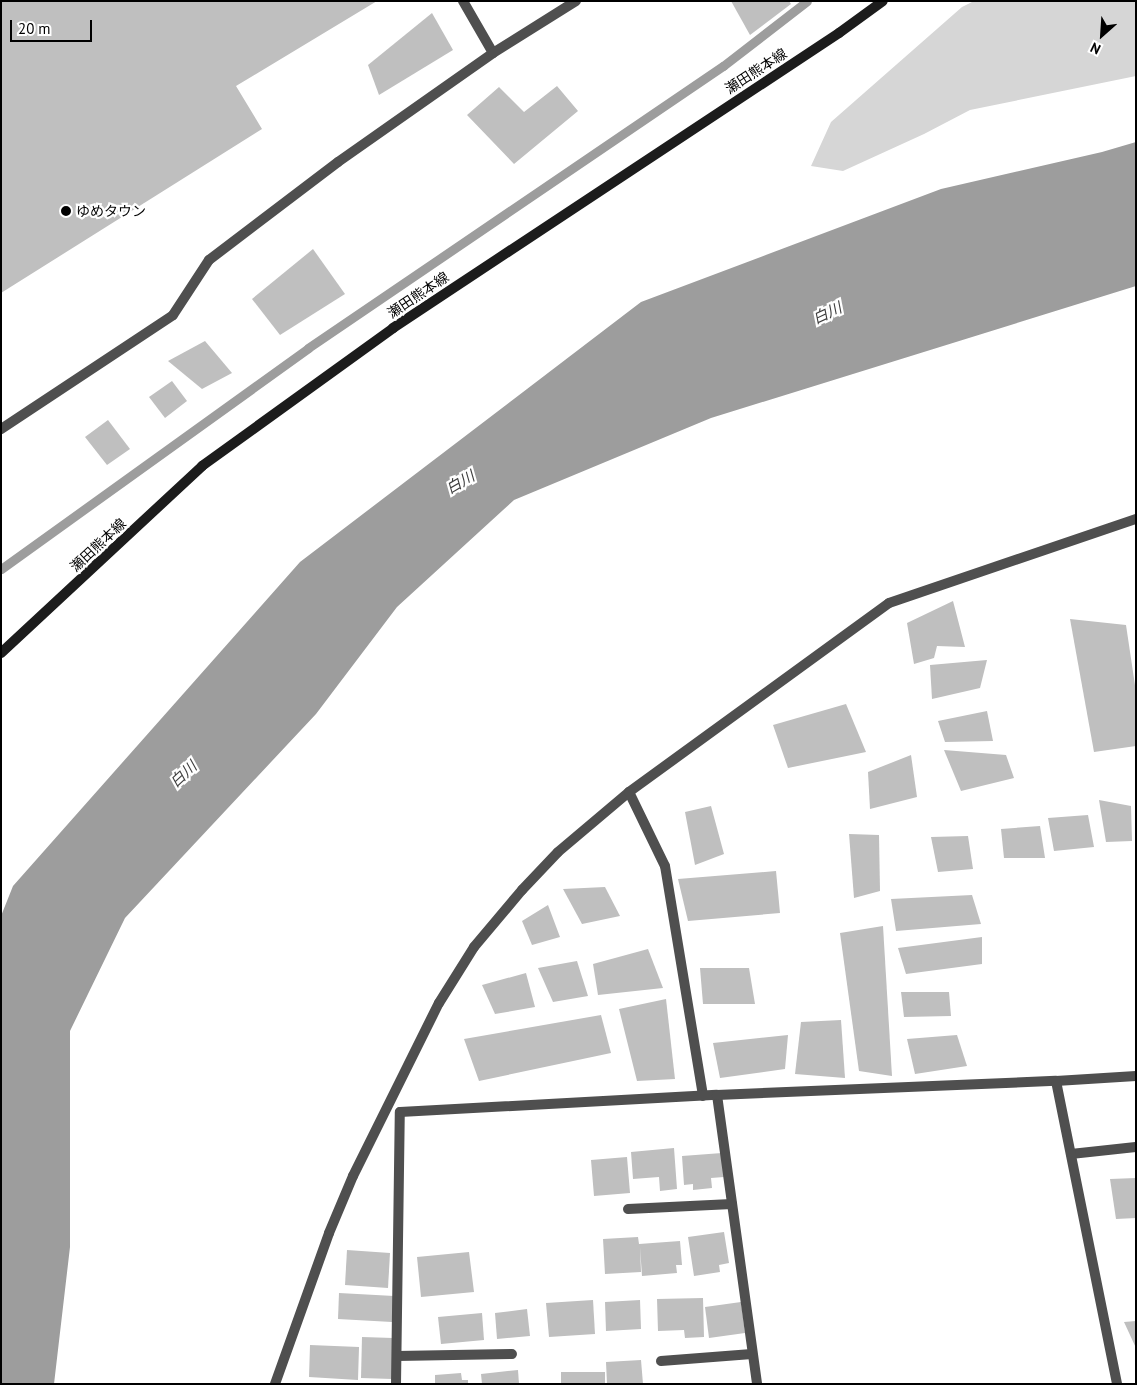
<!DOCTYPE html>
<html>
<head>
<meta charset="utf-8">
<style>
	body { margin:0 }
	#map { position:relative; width:1137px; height:1385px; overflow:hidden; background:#fff; font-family:"PT Sans","Noto Sans JP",sans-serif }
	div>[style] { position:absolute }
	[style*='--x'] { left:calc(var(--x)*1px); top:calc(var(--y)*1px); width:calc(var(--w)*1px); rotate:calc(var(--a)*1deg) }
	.green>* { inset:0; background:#d6d6d6 }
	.water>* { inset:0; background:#9d9d9d }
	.stream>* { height:9px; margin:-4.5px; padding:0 4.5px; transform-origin:4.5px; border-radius:4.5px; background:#9d9d9d }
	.building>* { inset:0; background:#bfbfbf }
	.minor>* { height:10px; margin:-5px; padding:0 5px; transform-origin:5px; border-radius:5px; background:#4f4f4f }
	.secondary>* { height:10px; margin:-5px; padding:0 5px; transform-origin:5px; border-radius:5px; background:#1c1c1c }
	.dots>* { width:14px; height:14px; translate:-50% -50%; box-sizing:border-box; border:2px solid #fff; border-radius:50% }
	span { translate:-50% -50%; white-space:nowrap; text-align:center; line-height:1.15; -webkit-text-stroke:4.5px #fff; paint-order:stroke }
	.street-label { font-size:14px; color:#000 }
	.poi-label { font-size:14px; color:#000 }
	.left { translate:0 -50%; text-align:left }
	.water-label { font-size:15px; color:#3e3e3e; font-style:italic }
	.frame { position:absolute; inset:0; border:2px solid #000; pointer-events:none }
	.north { position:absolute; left:1077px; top:10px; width:50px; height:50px; -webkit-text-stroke:4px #fff; paint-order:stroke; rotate:206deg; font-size:14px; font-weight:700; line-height:20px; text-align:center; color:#000 }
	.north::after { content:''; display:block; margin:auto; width:18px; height:22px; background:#000; clip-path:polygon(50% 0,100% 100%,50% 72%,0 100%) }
	.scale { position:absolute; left:10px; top:20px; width:82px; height:22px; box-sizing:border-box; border:2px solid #000; border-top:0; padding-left:6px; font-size:15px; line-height:18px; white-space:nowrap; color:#000; -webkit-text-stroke:4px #fff; paint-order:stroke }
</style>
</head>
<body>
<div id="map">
	<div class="green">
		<div style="clip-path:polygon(974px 1px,1136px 1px,1136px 76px,970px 110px,924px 134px,843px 171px,811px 166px,831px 122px,962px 7px)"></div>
	</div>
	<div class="water">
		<div style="clip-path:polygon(1136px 142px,1136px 286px,711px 418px,514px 500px,397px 607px,316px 714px,125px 918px,70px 1031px,70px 1247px,54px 1384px,1px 1384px,1px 916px,13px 886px,300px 562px,641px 302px,941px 189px,1102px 152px)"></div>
	</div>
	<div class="stream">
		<div style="--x:1;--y:569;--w:378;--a:-35.7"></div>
		<div style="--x:308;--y:348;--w:502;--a:-34.2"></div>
		<div style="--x:723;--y:66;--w:106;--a:-37.7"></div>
	</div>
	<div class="building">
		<div style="clip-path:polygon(1px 1px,377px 1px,236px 86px,262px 129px,1px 293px)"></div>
		<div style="clip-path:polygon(731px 1px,789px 1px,791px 4px,750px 35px)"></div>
		<div style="clip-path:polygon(432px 13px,453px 50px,379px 95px,368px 65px)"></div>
		<div style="clip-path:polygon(557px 86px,578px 111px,514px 164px,467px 115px,499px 87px,524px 112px)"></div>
		<div style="clip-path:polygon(313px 249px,345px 294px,280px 335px,252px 299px)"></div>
		<div style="clip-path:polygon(205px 341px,232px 373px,202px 389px,168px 361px)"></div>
		<div style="clip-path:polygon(172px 381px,187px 401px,165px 418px,149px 397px)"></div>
		<div style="clip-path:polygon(108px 420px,130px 449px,107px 465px,85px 437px)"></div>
		<div style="clip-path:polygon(953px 601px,965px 647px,937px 646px,934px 658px,914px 664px,907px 623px)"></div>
		<div style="clip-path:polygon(1070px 619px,1126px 625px,1136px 692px,1136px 746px,1094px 752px)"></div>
		<div style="clip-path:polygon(987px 660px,980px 688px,932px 699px,930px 665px)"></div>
		<div style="clip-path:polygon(846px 704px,866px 752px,788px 768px,773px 725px)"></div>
		<div style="clip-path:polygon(987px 711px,993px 741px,945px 742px,938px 721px)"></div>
		<div style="clip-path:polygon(944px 750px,1006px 755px,1014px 778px,961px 791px)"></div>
		<div style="clip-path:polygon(911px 755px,917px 797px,870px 809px,868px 772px)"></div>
		<div style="clip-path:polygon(1099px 800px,1131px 806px,1132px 841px,1106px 842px)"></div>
		<div style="clip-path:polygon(711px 806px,724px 854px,695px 865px,685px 812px)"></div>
		<div style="clip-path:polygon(1088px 815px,1094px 847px,1054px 851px,1048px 818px)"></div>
		<div style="clip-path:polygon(1040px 826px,1045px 858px,1004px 858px,1001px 829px)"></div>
		<div style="clip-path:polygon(849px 834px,879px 835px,880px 891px,854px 898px)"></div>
		<div style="clip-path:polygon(968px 836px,973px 869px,938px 872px,931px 837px)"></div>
		<div style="clip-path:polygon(776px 871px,780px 913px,688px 921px,678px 879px)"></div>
		<div style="clip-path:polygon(605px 887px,620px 916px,582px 924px,563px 889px)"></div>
		<div style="clip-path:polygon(972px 895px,981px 924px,896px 931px,891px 899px)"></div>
		<div style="clip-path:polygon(548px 905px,560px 937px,532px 945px,522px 921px)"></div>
		<div style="clip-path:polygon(883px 926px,892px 1076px,859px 1071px,840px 933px)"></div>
		<div style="clip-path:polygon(982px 937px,982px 964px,906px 974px,898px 948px)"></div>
		<div style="clip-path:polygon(648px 949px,663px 988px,598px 995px,593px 964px)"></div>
		<div style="clip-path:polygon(577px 961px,588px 996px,553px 1002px,538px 968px)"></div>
		<div style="clip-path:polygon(700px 968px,749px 968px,755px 1004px,703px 1004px)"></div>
		<div style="clip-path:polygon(526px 973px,535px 1007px,495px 1014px,482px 985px)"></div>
		<div style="clip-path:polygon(901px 992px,949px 992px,951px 1016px,904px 1017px)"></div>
		<div style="clip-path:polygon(666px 999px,675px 1079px,637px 1081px,619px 1009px)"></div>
		<div style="clip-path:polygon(601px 1015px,611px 1053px,479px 1081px,464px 1039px)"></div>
		<div style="clip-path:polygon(841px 1020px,845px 1078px,795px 1074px,801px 1022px)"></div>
		<div style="clip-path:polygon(788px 1035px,785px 1069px,720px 1078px,713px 1043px)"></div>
		<div style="clip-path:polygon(957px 1035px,967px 1066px,915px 1074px,907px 1039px)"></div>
		<div style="clip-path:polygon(674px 1148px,677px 1189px,660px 1191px,659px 1177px,633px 1179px,631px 1152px)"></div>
		<div style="clip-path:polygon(722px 1153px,724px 1177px,711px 1178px,712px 1188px,693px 1190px,693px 1184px,684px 1185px,682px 1156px)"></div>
		<div style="clip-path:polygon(627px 1157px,630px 1193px,594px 1196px,591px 1160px)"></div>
		<div style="clip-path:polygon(1136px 1178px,1136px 1218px,1116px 1219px,1110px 1179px)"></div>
		<div style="clip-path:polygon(724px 1232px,729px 1263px,719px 1265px,720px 1272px,694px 1276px,688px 1237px)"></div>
		<div style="clip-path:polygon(638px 1237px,639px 1244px,680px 1241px,682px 1265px,676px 1265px,677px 1273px,642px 1276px,640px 1247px,641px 1272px,605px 1274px,603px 1239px)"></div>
		<div style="clip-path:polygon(347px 1250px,390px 1253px,388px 1288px,345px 1285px)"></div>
		<div style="clip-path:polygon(469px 1252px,474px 1292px,421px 1297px,417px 1257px)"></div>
		<div style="clip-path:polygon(339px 1293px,394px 1296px,392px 1322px,338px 1319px)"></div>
		<div style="clip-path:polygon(703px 1298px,704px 1337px,685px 1338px,684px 1330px,658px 1331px,657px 1299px)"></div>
		<div style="clip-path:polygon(593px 1300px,595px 1334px,549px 1337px,546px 1303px)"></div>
		<div style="clip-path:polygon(640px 1300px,641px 1329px,606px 1331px,605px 1302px)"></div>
		<div style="clip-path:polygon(741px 1302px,745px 1333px,709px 1338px,705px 1307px)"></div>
		<div style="clip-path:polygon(527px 1309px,530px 1336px,497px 1339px,495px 1313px)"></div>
		<div style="clip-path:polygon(482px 1313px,484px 1340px,441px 1344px,438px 1317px)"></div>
		<div style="clip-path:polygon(1136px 1321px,1136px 1348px,1124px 1322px)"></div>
		<div style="clip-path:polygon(362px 1337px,393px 1338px,392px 1379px,361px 1378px)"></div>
		<div style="clip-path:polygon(310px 1345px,359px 1347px,358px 1380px,309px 1377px)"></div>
		<div style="clip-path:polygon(641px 1360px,643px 1384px,607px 1384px,606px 1362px)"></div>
		<div style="clip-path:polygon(518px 1370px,519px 1384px,482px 1384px,481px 1374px)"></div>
		<div style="clip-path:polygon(561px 1372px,605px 1372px,605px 1384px,561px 1384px)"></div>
		<div style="clip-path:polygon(461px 1373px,462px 1380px,468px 1380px,468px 1384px,435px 1384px,435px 1375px)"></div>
	</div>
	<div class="minor">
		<div style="--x:463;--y:1;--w:60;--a:60"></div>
		<div style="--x:1;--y:429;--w:206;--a:-33.5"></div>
		<div style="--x:173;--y:315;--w:66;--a:-56.8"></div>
		<div style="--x:209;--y:260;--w:162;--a:-37.2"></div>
		<div style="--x:338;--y:162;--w:189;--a:-35.1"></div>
		<div style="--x:493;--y:53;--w:98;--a:-32.1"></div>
		<div style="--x:629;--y:792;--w:82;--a:64.1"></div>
		<div style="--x:665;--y:866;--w:233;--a:80.6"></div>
		<div style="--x:1056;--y:1081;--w:80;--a:-3.6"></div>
		<div style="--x:717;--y:1095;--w:292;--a:82.1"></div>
		<div style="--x:1071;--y:1154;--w:65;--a:-6.1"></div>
		<div style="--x:628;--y:1209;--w:104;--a:-2.8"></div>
		<div style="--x:397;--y:1356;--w:115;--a:-1"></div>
		<div style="--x:661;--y:1361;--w:91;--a:-4.4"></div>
		<div style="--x:275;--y:1384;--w:160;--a:-70.3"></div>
		<div style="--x:329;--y:1233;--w:62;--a:-67.2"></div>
		<div style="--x:353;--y:1176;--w:193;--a:-63.6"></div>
		<div style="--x:439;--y:1003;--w:66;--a:-58"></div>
		<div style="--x:474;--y:947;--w:75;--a:-49.9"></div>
		<div style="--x:522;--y:890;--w:52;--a:-46.5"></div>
		<div style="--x:558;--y:852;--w:93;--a:-40.2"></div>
		<div style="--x:629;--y:792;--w:321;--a:-36"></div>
		<div style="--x:889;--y:603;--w:261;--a:-18.8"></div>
		<div style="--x:396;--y:1384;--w:272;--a:-89.2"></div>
		<div style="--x:400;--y:1112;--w:317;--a:-3.1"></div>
		<div style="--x:717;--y:1095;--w:339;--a:-2.4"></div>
		<div style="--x:1056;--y:1081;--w:309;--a:78.6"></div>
	</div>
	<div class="secondary">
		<div style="--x:1;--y:653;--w:275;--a:-42.9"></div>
		<div style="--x:202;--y:466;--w:236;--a:-35.8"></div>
		<div style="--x:393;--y:328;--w:535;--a:-33.48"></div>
		<div style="--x:839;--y:33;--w:54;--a:-36"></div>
	</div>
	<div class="dots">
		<div style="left:66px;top:211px;background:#000"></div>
	</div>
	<div class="street-label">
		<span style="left:756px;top:71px;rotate:-33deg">瀬田熊本線</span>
		<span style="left:418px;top:295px;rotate:-34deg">瀬田熊本線</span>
		<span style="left:98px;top:545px;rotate:-43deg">瀬田熊本線</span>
	</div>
	<div class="poi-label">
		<span class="left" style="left:76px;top:211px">ゆめタウン</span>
	</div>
	<div class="water-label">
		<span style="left:827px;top:313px;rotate:-25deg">白川</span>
		<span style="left:460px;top:482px;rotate:-30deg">白川</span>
		<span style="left:183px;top:774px;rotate:-43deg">白川</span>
	</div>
	<div class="frame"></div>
	<div class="north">N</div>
	<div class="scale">20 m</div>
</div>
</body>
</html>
